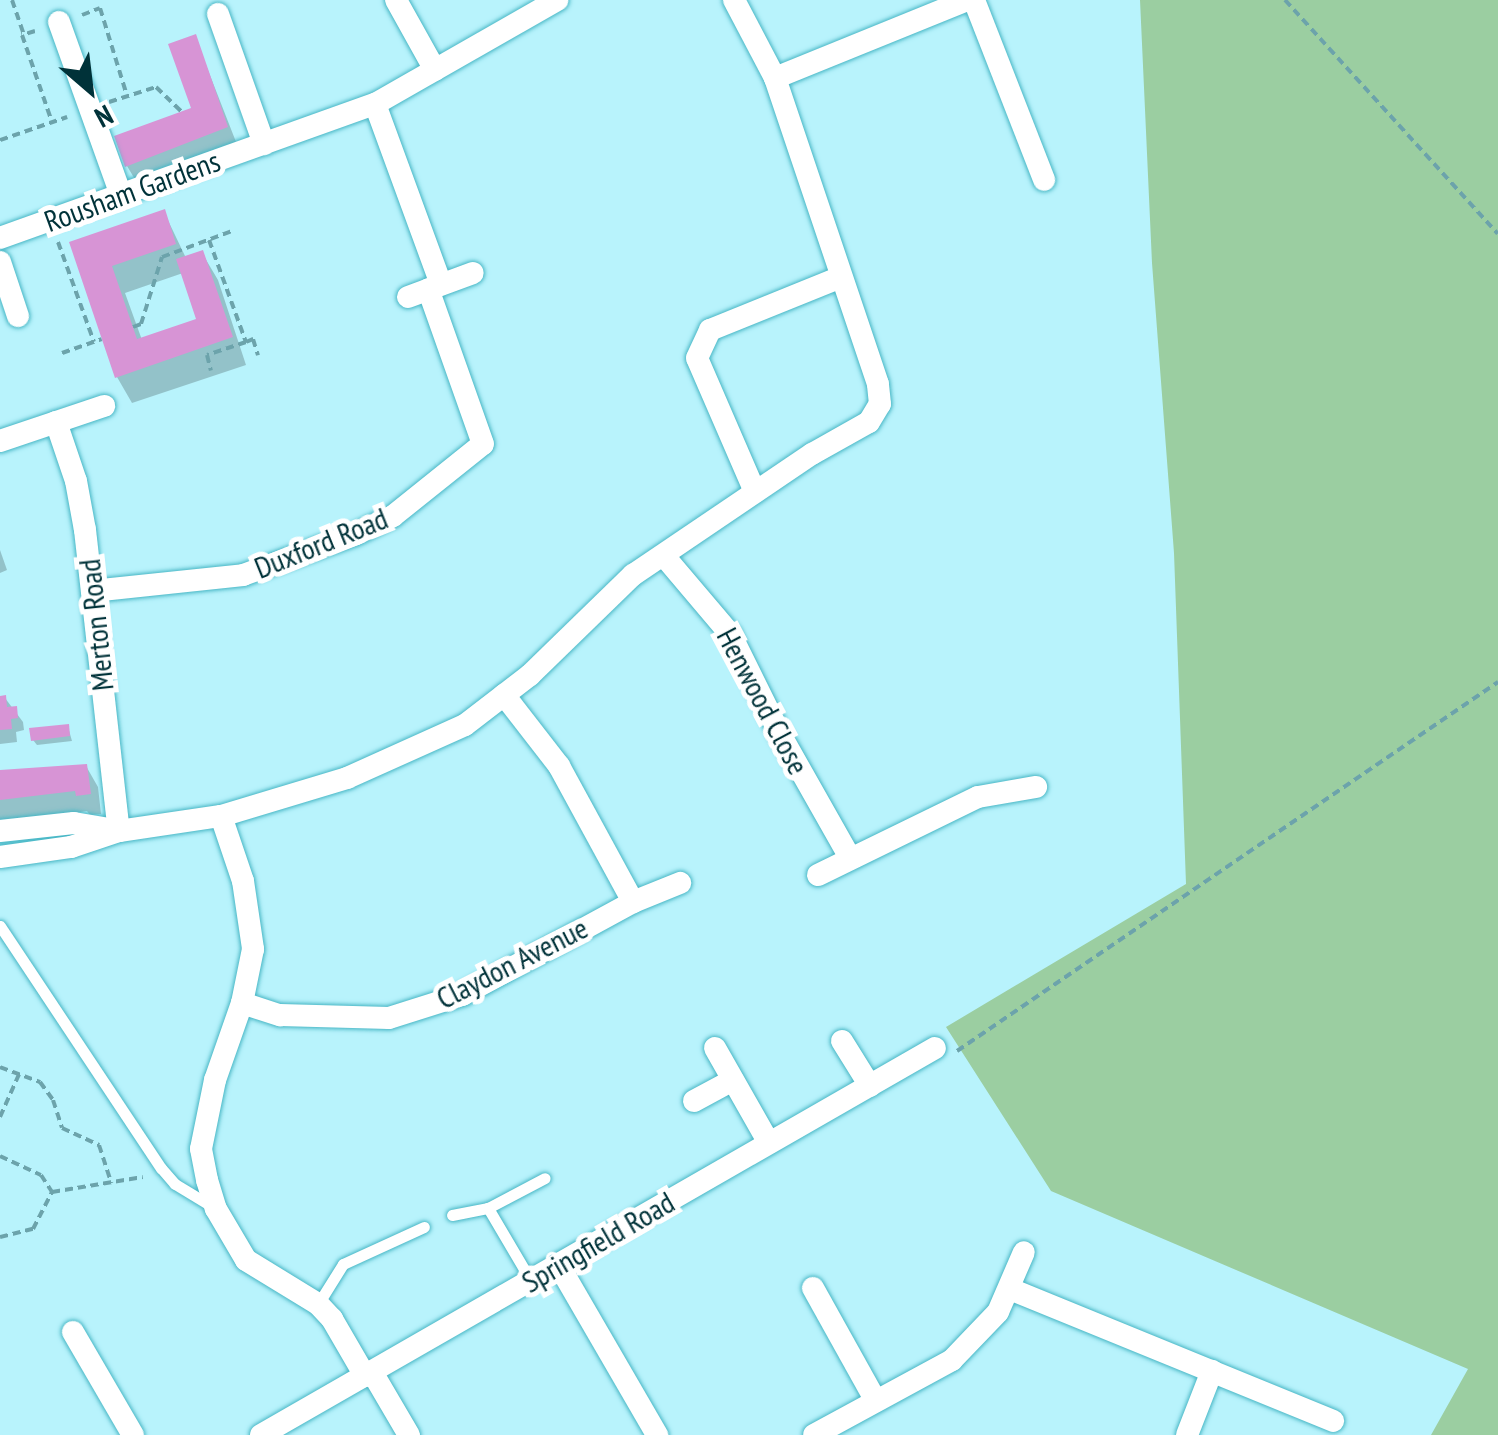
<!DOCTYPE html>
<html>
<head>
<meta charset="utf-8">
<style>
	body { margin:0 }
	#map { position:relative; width:1498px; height:1435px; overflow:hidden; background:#b8f3fc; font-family:"PT Sans Narrow",sans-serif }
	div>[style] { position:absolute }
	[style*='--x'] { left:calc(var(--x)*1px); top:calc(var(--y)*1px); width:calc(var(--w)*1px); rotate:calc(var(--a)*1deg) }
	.green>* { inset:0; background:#9bcea1 }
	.shadow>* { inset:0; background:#0003 }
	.building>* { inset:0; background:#d794d5 }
	.path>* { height:4px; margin-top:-2px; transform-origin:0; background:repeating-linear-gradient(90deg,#6ca3ab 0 8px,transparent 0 13px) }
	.roads { filter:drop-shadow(0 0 2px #47b6c5) drop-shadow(0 0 2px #47b6c5) }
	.service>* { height:11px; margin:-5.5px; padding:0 5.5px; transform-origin:5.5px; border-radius:5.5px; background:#fff }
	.minor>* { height:22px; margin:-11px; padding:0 11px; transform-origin:11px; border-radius:11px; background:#fff }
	span { translate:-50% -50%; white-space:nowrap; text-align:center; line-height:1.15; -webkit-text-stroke:10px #fff; paint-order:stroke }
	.street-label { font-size:30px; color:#003239 }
	.north { position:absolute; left:40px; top:40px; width:100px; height:100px; -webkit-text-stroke:8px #fff; paint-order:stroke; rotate:152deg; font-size:28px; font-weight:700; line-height:40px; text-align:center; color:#003239 }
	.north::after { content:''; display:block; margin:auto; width:35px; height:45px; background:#003239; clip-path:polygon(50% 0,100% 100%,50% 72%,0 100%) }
</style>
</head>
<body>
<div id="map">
	<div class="green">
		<div style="clip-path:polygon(1140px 0,1498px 0,1498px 1435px,1431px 1435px,1468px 1369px,1051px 1191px,946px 1027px,1186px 884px,1174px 553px,1152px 263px)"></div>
	</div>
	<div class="shadow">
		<div style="clip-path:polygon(195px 37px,238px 147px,139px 186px,127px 166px,194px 110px)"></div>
		<div style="clip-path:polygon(evenodd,164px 212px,186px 258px,202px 253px,218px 280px,246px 365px,132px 403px,117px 377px,72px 244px,164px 212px,183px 273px,199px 320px,142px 340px,125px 293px,183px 273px)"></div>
		<div style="clip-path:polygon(0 550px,7px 570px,0 573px)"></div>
		<div style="clip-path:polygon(0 698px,5px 698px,23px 722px,24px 730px,16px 732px,17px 742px,0 744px)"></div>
		<div style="clip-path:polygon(68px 727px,72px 741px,37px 745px,33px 740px)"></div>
		<div style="clip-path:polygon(86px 766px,98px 787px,101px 814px,90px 815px,87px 811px,0 824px,0 773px)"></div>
	</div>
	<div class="building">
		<div style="clip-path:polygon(196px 34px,228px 127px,125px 167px,114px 136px,191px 108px,168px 44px)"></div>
		<div style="clip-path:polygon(165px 209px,176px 244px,112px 266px,137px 339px,196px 319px,176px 259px,203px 250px,233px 337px,115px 378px,69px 242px)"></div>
		<div style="clip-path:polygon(6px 695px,7px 707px,17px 706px,18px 718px,11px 719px,12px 729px,0 730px,0 696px)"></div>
		<div style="clip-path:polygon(69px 724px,70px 736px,31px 741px,29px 728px)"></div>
		<div style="clip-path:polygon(87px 764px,91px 794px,76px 796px,75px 791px,0 800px,0 770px)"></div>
	</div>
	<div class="path">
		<div style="--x:12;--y:0;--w:36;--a:71"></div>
		<div style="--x:1285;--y:0;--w:316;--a:47.7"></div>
		<div style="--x:82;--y:15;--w:19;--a:-21"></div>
		<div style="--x:100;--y:8;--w:92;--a:72.9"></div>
		<div style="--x:35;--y:31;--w:14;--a:163"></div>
		<div style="--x:22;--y:35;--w:92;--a:71"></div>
		<div style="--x:109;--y:102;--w:49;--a:-17.7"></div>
		<div style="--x:156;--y:87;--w:36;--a:44"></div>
		<div style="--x:0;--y:140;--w:71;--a:-18.9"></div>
		<div style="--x:209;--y:240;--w:109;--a:70.1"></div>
		<div style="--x:246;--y:342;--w:41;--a:161.6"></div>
		<div style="--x:207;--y:355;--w:16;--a:76"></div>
		<div style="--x:58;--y:242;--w:106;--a:70.2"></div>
		<div style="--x:133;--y:327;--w:9;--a:-21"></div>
		<div style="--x:141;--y:324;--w:70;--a:-72.6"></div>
		<div style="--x:162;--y:257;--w:75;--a:-20.4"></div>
		<div style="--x:246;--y:342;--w:8;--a:-23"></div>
		<div style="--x:253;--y:339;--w:17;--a:73"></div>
		<div style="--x:62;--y:353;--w:42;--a:-19.3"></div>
		<div style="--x:957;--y:1051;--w:655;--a:-34.3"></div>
		<div style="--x:0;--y:1067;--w:43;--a:20.6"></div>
		<div style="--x:40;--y:1082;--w:22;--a:54"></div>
		<div style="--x:53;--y:1100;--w:29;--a:72"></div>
		<div style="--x:62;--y:1128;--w:41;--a:24.7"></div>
		<div style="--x:99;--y:1145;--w:40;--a:72"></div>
		<div style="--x:0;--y:1117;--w:49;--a:-66"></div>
		<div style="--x:0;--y:1156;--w:45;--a:24.9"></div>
		<div style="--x:41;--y:1175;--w:20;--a:57"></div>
		<div style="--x:52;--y:1192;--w:92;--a:-9.4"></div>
		<div style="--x:0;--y:1237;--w:34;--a:-14"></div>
		<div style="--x:33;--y:1229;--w:42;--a:-62.8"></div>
	</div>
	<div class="roads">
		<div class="service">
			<div style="--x:0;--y:926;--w:291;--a:56.4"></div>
			<div style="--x:161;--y:1168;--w:21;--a:49"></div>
			<div style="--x:175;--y:1184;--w:44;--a:31.2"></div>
			<div style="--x:452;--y:1215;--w:37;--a:-11"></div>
			<div style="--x:531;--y:1281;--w:85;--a:-120.5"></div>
			<div style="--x:488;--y:1208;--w:64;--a:-27.8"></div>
			<div style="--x:318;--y:1304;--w:47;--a:-58"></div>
			<div style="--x:343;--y:1264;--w:89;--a:-24.6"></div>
		</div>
		<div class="minor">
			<div style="--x:396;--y:0;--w:80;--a:60.9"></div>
			<div style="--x:974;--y:0;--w:193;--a:68.7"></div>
			<div style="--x:218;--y:14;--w:138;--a:70.5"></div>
			<div style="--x:59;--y:22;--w:184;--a:70.3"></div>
			<div style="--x:775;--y:78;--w:207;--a:-22.1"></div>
			<div style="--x:375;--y:104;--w:192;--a:69.9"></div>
			<div style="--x:0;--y:238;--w:398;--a:-19.7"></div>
			<div style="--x:375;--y:104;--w:210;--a:-29.7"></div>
			<div style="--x:0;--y:262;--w:57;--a:71.6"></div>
			<div style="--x:408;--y:297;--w:69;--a:-20.3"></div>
			<div style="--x:56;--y:422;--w:62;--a:71.3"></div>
			<div style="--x:76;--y:481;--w:50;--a:79.6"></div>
			<div style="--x:85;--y:530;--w:303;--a:83.6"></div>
			<div style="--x:0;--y:441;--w:110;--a:-18.6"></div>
			<div style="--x:755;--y:492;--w:146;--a:-113.4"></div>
			<div style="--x:697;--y:358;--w:31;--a:-65"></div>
			<div style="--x:710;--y:330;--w:139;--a:-22"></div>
			<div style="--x:664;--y:556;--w:104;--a:49.7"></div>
			<div style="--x:731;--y:635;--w:110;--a:63.7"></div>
			<div style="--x:780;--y:734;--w:140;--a:60.5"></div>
			<div style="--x:92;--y:591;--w:152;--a:-6"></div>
			<div style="--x:243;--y:575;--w:120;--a:-19.9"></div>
			<div style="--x:356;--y:534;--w:41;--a:-25.9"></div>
			<div style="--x:393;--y:516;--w:115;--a:-38.7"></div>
			<div style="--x:483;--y:444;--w:164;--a:-109.5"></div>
			<div style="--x:504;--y:695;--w:90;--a:52.2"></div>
			<div style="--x:559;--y:766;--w:155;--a:61.4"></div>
			<div style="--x:221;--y:816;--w:69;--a:71.3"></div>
			<div style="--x:243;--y:881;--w:69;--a:81.6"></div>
			<div style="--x:253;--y:949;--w:55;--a:101.5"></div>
			<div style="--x:242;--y:1003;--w:82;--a:109.3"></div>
			<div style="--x:215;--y:1080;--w:70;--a:101.5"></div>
			<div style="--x:201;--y:1149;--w:32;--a:79"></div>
			<div style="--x:207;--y:1180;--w:30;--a:73"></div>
			<div style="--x:216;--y:1209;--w:59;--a:59.5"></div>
			<div style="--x:246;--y:1260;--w:84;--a:31.4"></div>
			<div style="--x:318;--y:1304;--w:21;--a:47"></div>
			<div style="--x:332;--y:1319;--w:66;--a:59.9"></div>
			<div style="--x:0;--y:831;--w:74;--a:-6.2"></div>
			<div style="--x:74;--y:823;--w:42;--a:9.7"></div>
			<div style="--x:0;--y:857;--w:72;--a:-8"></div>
			<div style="--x:71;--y:847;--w:51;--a:-18.4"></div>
			<div style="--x:119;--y:831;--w:103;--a:-8.4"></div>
			<div style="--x:221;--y:816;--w:132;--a:-16.8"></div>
			<div style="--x:347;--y:778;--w:129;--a:-24.2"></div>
			<div style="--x:465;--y:725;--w:82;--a:-37.6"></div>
			<div style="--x:530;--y:675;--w:144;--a:-44.2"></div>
			<div style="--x:633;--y:575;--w:216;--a:-34.1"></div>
			<div style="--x:812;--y:454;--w:65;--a:-29.3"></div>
			<div style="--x:869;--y:422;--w:21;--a:-59"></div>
			<div style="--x:880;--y:404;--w:20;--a:-96"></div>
			<div style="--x:878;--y:384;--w:323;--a:-108.6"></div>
			<div style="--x:775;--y:78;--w:88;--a:-117.7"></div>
			<div style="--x:818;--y:875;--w:178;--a:-26"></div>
			<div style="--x:978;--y:797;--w:59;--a:-9.8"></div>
			<div style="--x:242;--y:1003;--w:40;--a:18"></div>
			<div style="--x:280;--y:1015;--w:109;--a:1.6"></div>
			<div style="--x:389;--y:1018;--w:77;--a:-17.5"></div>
			<div style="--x:462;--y:995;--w:195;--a:-28.5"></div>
			<div style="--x:633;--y:902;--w:51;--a:-22"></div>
			<div style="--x:842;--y:1041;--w:53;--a:58.1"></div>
			<div style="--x:715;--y:1048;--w:109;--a:60.4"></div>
			<div style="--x:694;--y:1101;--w:44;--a:-28.3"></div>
			<div style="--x:558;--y:1264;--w:198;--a:59.9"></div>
			<div style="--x:813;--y:1288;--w:129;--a:60.9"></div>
			<div style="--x:1010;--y:1289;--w:349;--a:22.2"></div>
			<div style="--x:73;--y:1332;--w:119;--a:59.8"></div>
			<div style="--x:372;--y:1372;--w:73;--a:59.6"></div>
			<div style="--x:261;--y:1435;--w:777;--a:-29.86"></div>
			<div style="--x:814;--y:1435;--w:157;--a:-28.5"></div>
			<div style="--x:952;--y:1360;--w:66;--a:-46.2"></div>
			<div style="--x:998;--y:1312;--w:65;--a:-66.6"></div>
			<div style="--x:1187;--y:1435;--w:69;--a:-68.7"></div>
		</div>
	</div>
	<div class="street-label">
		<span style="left:132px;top:191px;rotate:-20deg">Rousham Gardens</span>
		<span style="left:321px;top:543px;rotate:-22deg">Duxford Road</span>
		<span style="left:96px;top:625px;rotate:-96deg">Merton Road</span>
		<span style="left:763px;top:701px;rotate:62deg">Henwood Close</span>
		<span style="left:512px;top:963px;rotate:-27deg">Claydon Avenue</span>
		<span style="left:598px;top:1242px;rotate:-30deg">Springfield Road</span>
	</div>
	<div class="north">N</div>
</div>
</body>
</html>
